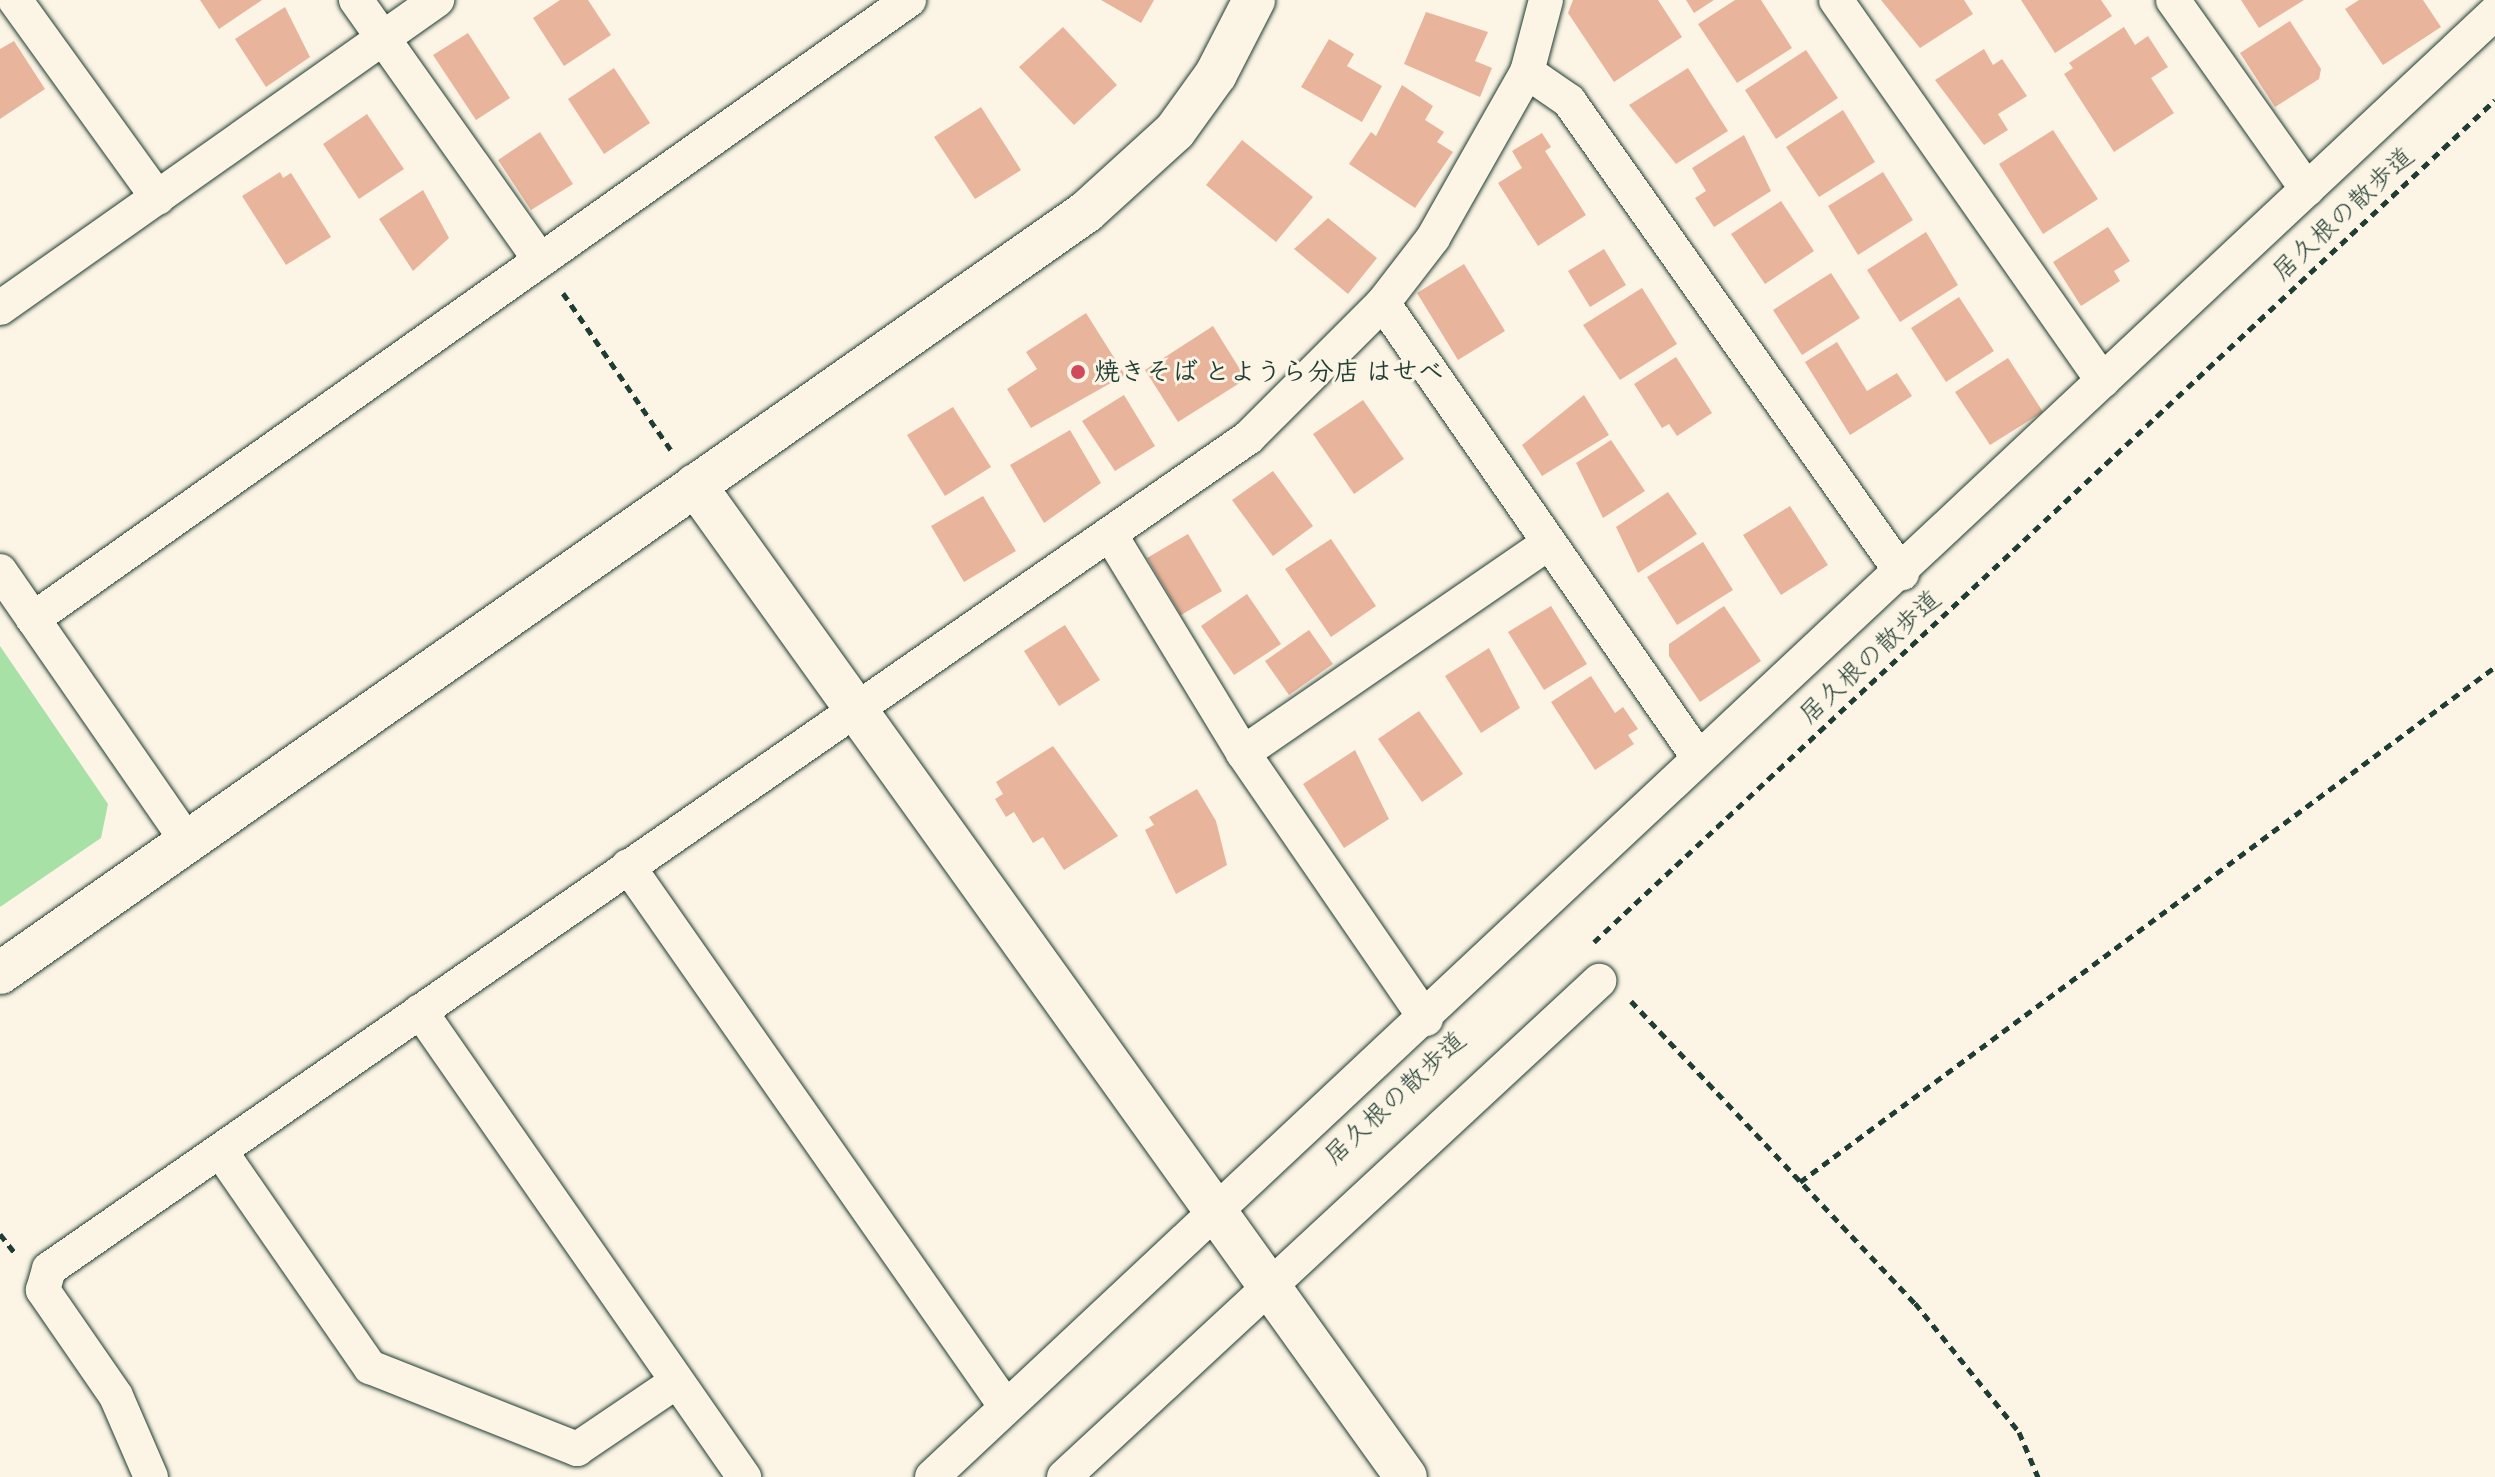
<!DOCTYPE html>
<html>
<head>
<meta charset="utf-8">
<style>
	body { margin:0 }
	#map { position:relative; width:2495px; height:1477px; overflow:hidden; background:#fcf5e5; font-family:Itim,"Klee One",sans-serif }
	div>[style] { position:absolute }
	[style*='--x'] { left:calc(var(--x)*1px); top:calc(var(--y)*1px); width:calc(var(--w)*1px); rotate:calc(var(--a)*1deg) }
	.green>* { inset:0; background:#a8e1a6 }
	.building>* { inset:0; background:#e8b49b }
	.path>* { height:5px; margin-top:-2.5px; transform-origin:0; background:repeating-linear-gradient(90deg,#1f3d34 0 8px,transparent 0 14px) }
	.roads { filter:drop-shadow(0 0 2px #1f3d34) drop-shadow(0 0 2px #1f3d34) }
	.minor>* { height:34px; margin:-17px; padding:0 17px; transform-origin:17px; border-radius:17px; background:#fcf5e5 }
	.tertiary>* { height:42px; margin:-21px; padding:0 21px; transform-origin:21px; border-radius:21px; background:#fcf5e5 }
	.dots>* { width:22px; height:22px; translate:-50% -50%; box-sizing:border-box; border:4px solid #fcf5e5; border-radius:50% }
	span { translate:-50% -50%; white-space:nowrap; text-align:center; line-height:1.15; -webkit-text-stroke:6px #fcf5e5; paint-order:stroke }
	.street-label { font-size:26px; color:#1f3d34 }
	.poi-label { font-size:26px; color:#1f3d34; font-weight:700 }
	.left { translate:0 -50%; text-align:left }
</style>
</head>
<body>
<div id="map">
	<div class="green">
		<div style="clip-path:polygon(0 646px,108px 804px,101px 838px,0 907px)"></div>
	</div>
	<div class="building">
		<div style="clip-path:polygon(200px 0,262px 0,219px 29px)"></div>
		<div style="clip-path:polygon(560px 0,588px 0,611px 35px,564px 66px,533px 18px)"></div>
		<div style="clip-path:polygon(1101px 0,1154px 0,1141px 23px)"></div>
		<div style="clip-path:polygon(1573px 0,1658px 0,1682px 37px,1614px 82px,1568px 13px)"></div>
		<div style="clip-path:polygon(1686px 0,1714px 0,1694px 13px)"></div>
		<div style="clip-path:polygon(1735px 0,1761px 0,1792px 48px,1737px 83px,1698px 24px)"></div>
		<div style="clip-path:polygon(1881px 0,1964px 0,1973px 14px,1920px 48px)"></div>
		<div style="clip-path:polygon(2021px 0,2101px 0,2112px 16px,2055px 53px)"></div>
		<div style="clip-path:polygon(2241px 0,2304px 0,2259px 28px)"></div>
		<div style="clip-path:polygon(2359px 0,2423px 0,2441px 27px,2383px 65px,2345px 9px)"></div>
		<div style="clip-path:polygon(285px 7px,310px 57px,266px 87px,235px 39px)"></div>
		<div style="clip-path:polygon(1426px 12px,1488px 32px,1475px 61px,1492px 68px,1480px 97px,1404px 64px)"></div>
		<div style="clip-path:polygon(2290px 21px,2321px 69px,2319px 79px,2275px 107px,2240px 53px)"></div>
		<div style="clip-path:polygon(1063px 27px,1117px 85px,1074px 125px,1019px 67px)"></div>
		<div style="clip-path:polygon(2124px 27px,2135px 45px,2148px 36px,2168px 67px,2151px 78px,2174px 113px,2114px 152px,2064px 74px,2073px 68px,2069px 63px)"></div>
		<div style="clip-path:polygon(468px 33px,510px 98px,476px 120px,433px 55px)"></div>
		<div style="clip-path:polygon(1329px 39px,1354px 54px,1347px 66px,1382px 86px,1362px 122px,1301px 87px)"></div>
		<div style="clip-path:polygon(14px 41px,45px 89px,0 119px,0 49px)"></div>
		<div style="clip-path:polygon(1984px 49px,1993px 65px,2002px 59px,2027px 96px,1998px 114px,2008px 130px,1984px 145px,1935px 80px)"></div>
		<div style="clip-path:polygon(1806px 50px,1838px 98px,1776px 139px,1745px 90px)"></div>
		<div style="clip-path:polygon(614px 68px,650px 123px,604px 154px,568px 99px)"></div>
		<div style="clip-path:polygon(1688px 68px,1728px 131px,1676px 164px,1629px 105px)"></div>
		<div style="clip-path:polygon(1402px 85px,1433px 106px,1425px 120px,1444px 132px,1437px 142px,1453px 152px,1415px 208px,1349px 164px,1371px 132px,1376px 136px)"></div>
		<div style="clip-path:polygon(981px 107px,1021px 170px,975px 199px,934px 137px)"></div>
		<div style="clip-path:polygon(1843px 110px,1875px 162px,1819px 197px,1786px 147px)"></div>
		<div style="clip-path:polygon(367px 114px,404px 169px,359px 199px,323px 144px)"></div>
		<div style="clip-path:polygon(2053px 130px,2098px 199px,2043px 234px,1999px 164px)"></div>
		<div style="clip-path:polygon(540px 132px,573px 184px,531px 210px,498px 160px)"></div>
		<div style="clip-path:polygon(1542px 133px,1551px 147px,1545px 151px,1586px 215px,1538px 246px,1498px 183px,1522px 168px,1512px 151px)"></div>
		<div style="clip-path:polygon(1744px 135px,1771px 191px,1714px 227px,1695px 198px,1706px 191px,1692px 168px)"></div>
		<div style="clip-path:polygon(1242px 140px,1313px 197px,1276px 242px,1206px 185px)"></div>
		<div style="clip-path:polygon(280px 172px,283px 178px,291px 173px,331px 237px,286px 265px,242px 196px)"></div>
		<div style="clip-path:polygon(1883px 172px,1913px 220px,1858px 255px,1828px 206px)"></div>
		<div style="clip-path:polygon(423px 190px,449px 238px,413px 271px,379px 219px)"></div>
		<div style="clip-path:polygon(1781px 201px,1814px 251px,1765px 284px,1731px 234px)"></div>
		<div style="clip-path:polygon(1328px 218px,1377px 258px,1348px 294px,1294px 249px)"></div>
		<div style="clip-path:polygon(2108px 227px,2130px 261px,2114px 271px,2120px 281px,2081px 306px,2053px 262px)"></div>
		<div style="clip-path:polygon(1926px 232px,1958px 285px,1900px 322px,1867px 270px)"></div>
		<div style="clip-path:polygon(1604px 249px,1626px 285px,1590px 307px,1568px 271px)"></div>
		<div style="clip-path:polygon(1464px 264px,1505px 331px,1458px 360px,1417px 293px)"></div>
		<div style="clip-path:polygon(1831px 273px,1860px 318px,1802px 355px,1773px 310px)"></div>
		<div style="clip-path:polygon(1642px 288px,1677px 344px,1620px 380px,1583px 325px)"></div>
		<div style="clip-path:polygon(1959px 297px,1994px 351px,1946px 382px,1911px 328px)"></div>
		<div style="clip-path:polygon(1086px 313px,1125px 375px,1031px 428px,1007px 389px,1037px 369px,1026px 352px)"></div>
		<div style="clip-path:polygon(1213px 326px,1246px 379px,1178px 422px,1145px 370px)"></div>
		<div style="clip-path:polygon(1837px 342px,1867px 391px,1897px 373px,1912px 396px,1850px 435px,1805px 362px)"></div>
		<div style="clip-path:polygon(1676px 357px,1712px 413px,1677px 436px,1669px 424px,1662px 428px,1634px 384px)"></div>
		<div style="clip-path:polygon(2008px 358px,2043px 412px,1990px 445px,1955px 392px)"></div>
		<div style="clip-path:polygon(1124px 395px,1155px 446px,1115px 471px,1082px 421px)"></div>
		<div style="clip-path:polygon(1584px 395px,1609px 435px,1542px 476px,1522px 445px)"></div>
		<div style="clip-path:polygon(1363px 400px,1404px 459px,1354px 494px,1313px 434px)"></div>
		<div style="clip-path:polygon(953px 407px,991px 467px,945px 496px,907px 435px)"></div>
		<div style="clip-path:polygon(1070px 430px,1101px 483px,1044px 523px,1010px 465px)"></div>
		<div style="clip-path:polygon(1611px 440px,1645px 491px,1603px 518px,1576px 463px)"></div>
		<div style="clip-path:polygon(1273px 471px,1313px 526px,1273px 556px,1232px 500px)"></div>
		<div style="clip-path:polygon(1668px 492px,1697px 534px,1638px 573px,1616px 527px)"></div>
		<div style="clip-path:polygon(983px 496px,1016px 551px,964px 582px,931px 526px)"></div>
		<div style="clip-path:polygon(1790px 506px,1828px 565px,1781px 595px,1743px 535px)"></div>
		<div style="clip-path:polygon(1188px 534px,1222px 591px,1181px 615px,1147px 558px)"></div>
		<div style="clip-path:polygon(1331px 539px,1376px 606px,1331px 637px,1285px 569px)"></div>
		<div style="clip-path:polygon(1703px 542px,1733px 590px,1677px 625px,1647px 577px)"></div>
		<div style="clip-path:polygon(1247px 594px,1281px 644px,1234px 675px,1201px 626px)"></div>
		<div style="clip-path:polygon(1551px 606px,1587px 664px,1544px 690px,1508px 632px)"></div>
		<div style="clip-path:polygon(1724px 606px,1761px 661px,1700px 702px,1669px 656px,1669px 644px)"></div>
		<div style="clip-path:polygon(1065px 625px,1100px 680px,1059px 706px,1024px 651px)"></div>
		<div style="clip-path:polygon(1309px 630px,1333px 664px,1289px 695px,1265px 661px)"></div>
		<div style="clip-path:polygon(1489px 648px,1520px 708px,1481px 733px,1445px 676px)"></div>
		<div style="clip-path:polygon(1591px 676px,1615px 713px,1623px 707px,1638px 729px,1628px 735px,1634px 744px,1595px 770px,1551px 702px)"></div>
		<div style="clip-path:polygon(1419px 711px,1463px 774px,1422px 802px,1378px 739px)"></div>
		<div style="clip-path:polygon(1053px 746px,1118px 836px,1064px 870px,1043px 837px,1033px 843px,1014px 812px,1006px 817px,995px 799px,1003px 794px,996px 782px)"></div>
		<div style="clip-path:polygon(1355px 750px,1389px 819px,1344px 848px,1303px 784px)"></div>
		<div style="clip-path:polygon(1197px 789px,1216px 821px,1227px 865px,1176px 894px,1145px 830px,1154px 825px,1149px 817px)"></div>
	</div>
	<div class="path">
		<div style="--x:563;--y:293;--w:191;--a:55.5"></div>
		<div style="--x:1594;--y:942;--w:1233;--a:-43.06"></div>
		<div style="--x:1631;--y:1001;--w:415;--a:46.8"></div>
		<div style="--x:1915;--y:1303;--w:166;--a:51.1"></div>
		<div style="--x:2019;--y:1432;--w:49;--a:67.1"></div>
		<div style="--x:1800;--y:1182;--w:865;--a:-36.54"></div>
		<div style="--x:0;--y:1234;--w:23;--a:52"></div>
	</div>
	<div class="roads">
		<div class="minor">
			<div style="--x:15;--y:0;--w:244;--a:54.2"></div>
			<div style="--x:356;--y:0;--w:319;--a:54.7"></div>
			<div style="--x:1836;--y:0;--w:465;--a:55"></div>
			<div style="--x:2173;--y:0;--w:232;--a:54.7"></div>
			<div style="--x:1527;--y:72;--w:51;--a:34.6"></div>
			<div style="--x:1569;--y:101;--w:578;--a:54.8"></div>
			<div style="--x:1383;--y:303;--w:549;--a:55.24"></div>
			<div style="--x:0;--y:308;--w:535;--a:-35.18"></div>
			<div style="--x:1110;--y:534;--w:256;--a:58.7"></div>
			<div style="--x:1243;--y:753;--w:323;--a:55.5"></div>
			<div style="--x:0;--y:571;--w:331;--a:55.3"></div>
			<div style="--x:33;--y:619;--w:1073;--a:-35.25"></div>
			<div style="--x:1243;--y:753;--w:368;--a:-34.5"></div>
			<div style="--x:628;--y:866;--w:660;--a:55.06"></div>
			<div style="--x:420;--y:1011;--w:568;--a:55.19"></div>
			<div style="--x:221;--y:1152;--w:262;--a:55.3"></div>
			<div style="--x:370;--y:1367;--w:223;--a:21.6"></div>
			<div style="--x:577;--y:1449;--w:120;--a:-34.1"></div>
			<div style="--x:151;--y:1477;--w:88;--a:-113.4"></div>
			<div style="--x:116;--y:1396;--w:129;--a:-124.6"></div>
			<div style="--x:43;--y:1290;--w:22;--a:-74"></div>
			<div style="--x:49;--y:1269;--w:1460;--a:-34.73"></div>
			<div style="--x:1249;--y:437;--w:190;--a:-45"></div>
			<div style="--x:1383;--y:303;--w:82;--a:-52.4"></div>
			<div style="--x:1433;--y:238;--w:191;--a:-60.5"></div>
			<div style="--x:1527;--y:72;--w:74;--a:-75.2"></div>
			<div style="--x:932;--y:1477;--w:2142;--a:-43.13"></div>
			<div style="--x:1064;--y:1477;--w:730;--a:-42.83"></div>
		</div>
		<div class="tertiary">
			<div style="--x:695;--y:485;--w:1220;--a:54.37"></div>
			<div style="--x:0;--y:973;--w:1326;--a:-35.02"></div>
			<div style="--x:1086;--y:212;--w:120;--a:-42.3"></div>
			<div style="--x:1175;--y:131;--w:70;--a:-54.3"></div>
			<div style="--x:1216;--y:74;--w:83;--a:-62.8"></div>
		</div>
	</div>
	<div class="dots">
		<div style="left:1078px;top:372px;background:#d1495b"></div>
	</div>
	<div class="street-label">
		<span style="left:2343px;top:214px;rotate:-43deg">居久根の散歩道</span>
		<span style="left:1870px;top:657px;rotate:-43deg">居久根の散歩道</span>
		<span style="left:1395px;top:1098px;rotate:-43deg">居久根の散歩道</span>
	</div>
	<div class="poi-label">
		<span class="left" style="left:1094px;top:372px">焼きそば とようら分店 はせべ</span>
	</div>
</div>
</body>
</html>
